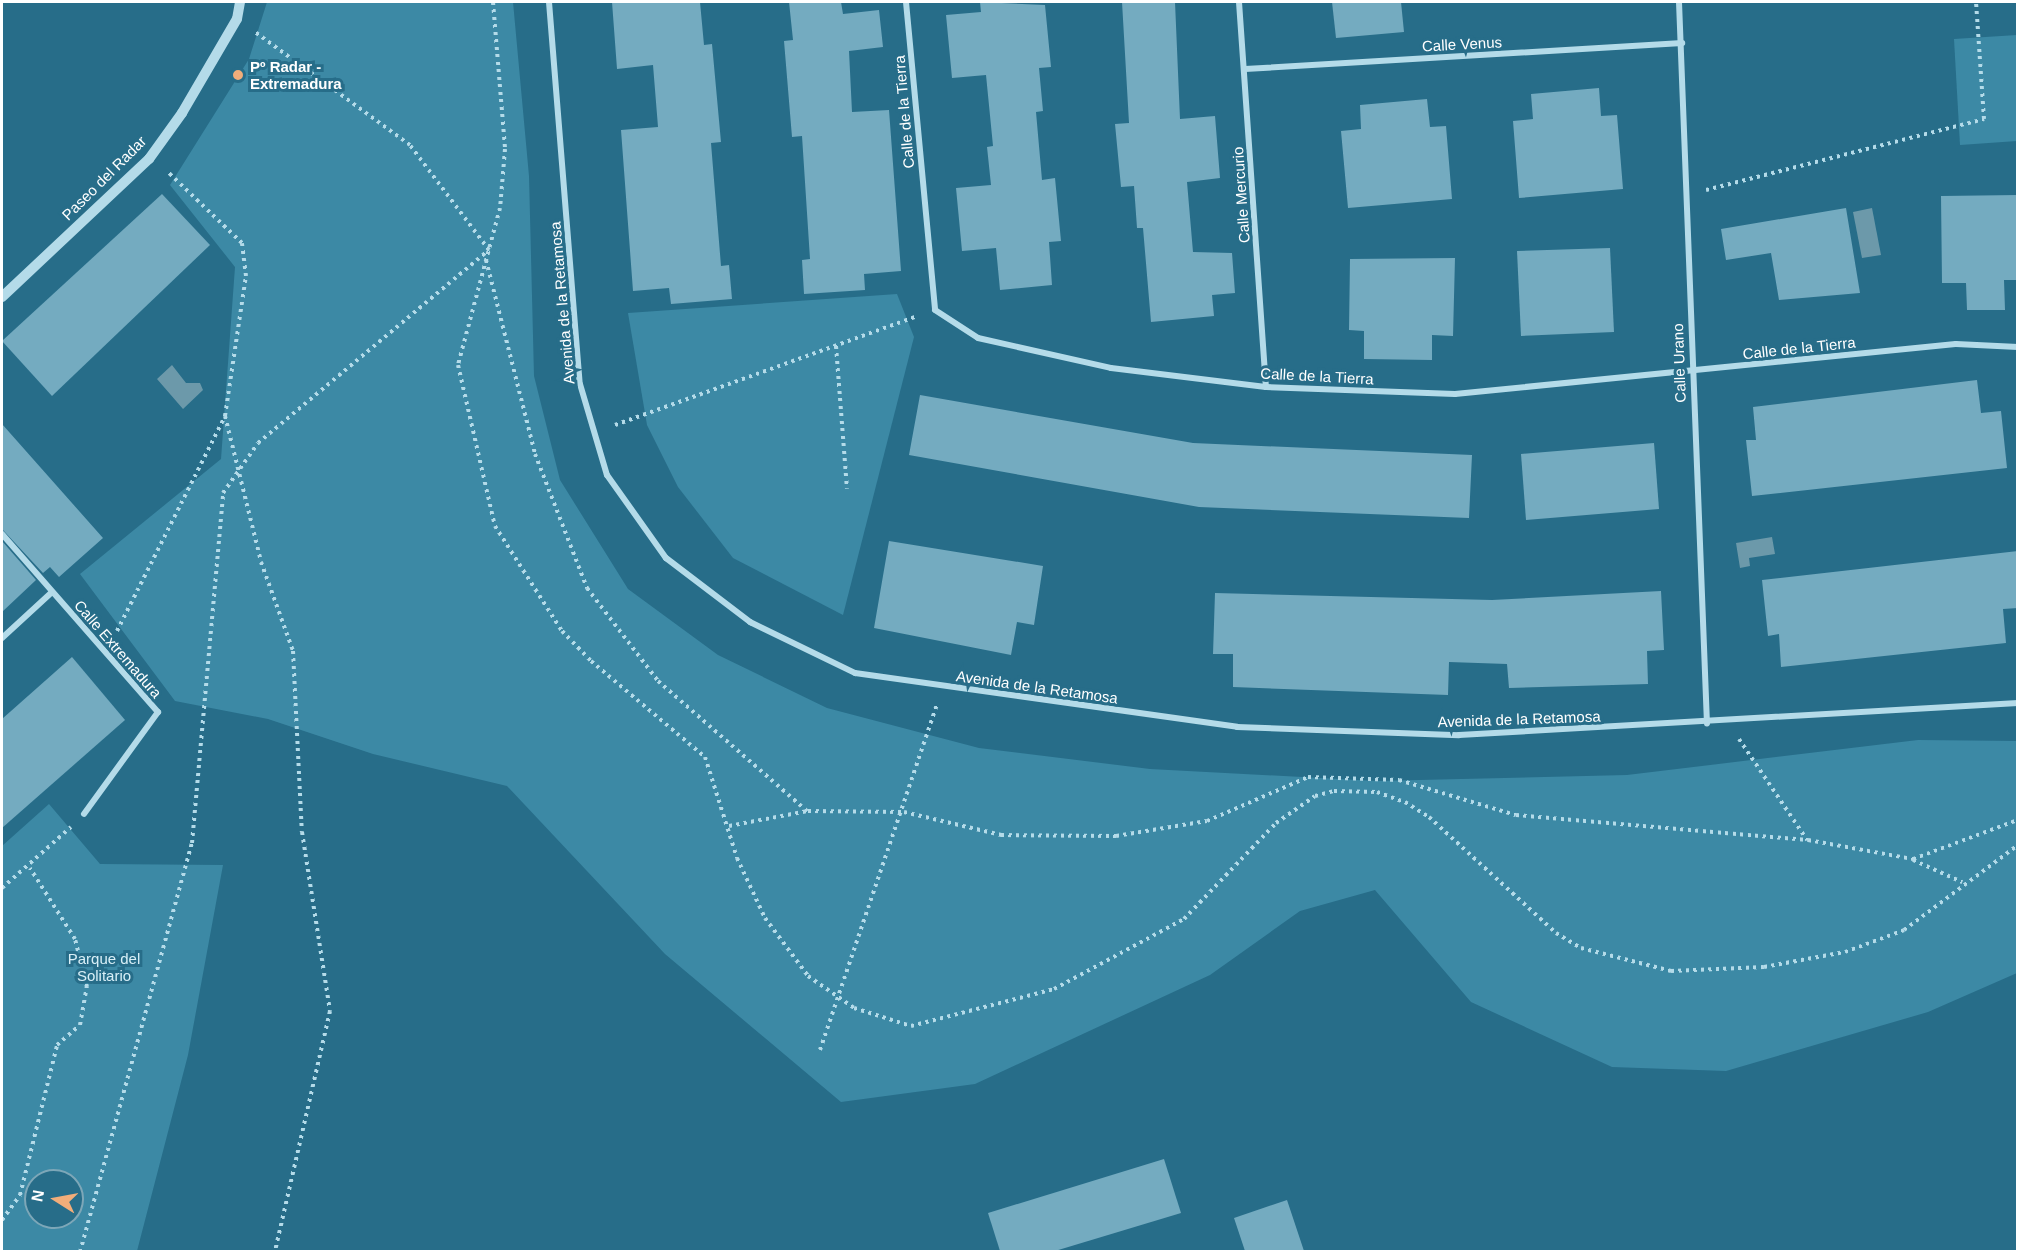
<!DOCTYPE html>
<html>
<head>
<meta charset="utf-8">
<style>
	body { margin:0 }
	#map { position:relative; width:2019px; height:1253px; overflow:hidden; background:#276d89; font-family:Arial,sans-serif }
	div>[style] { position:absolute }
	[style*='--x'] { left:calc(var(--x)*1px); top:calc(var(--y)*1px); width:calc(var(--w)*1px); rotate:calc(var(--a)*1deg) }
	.green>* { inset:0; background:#3c89a5 }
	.water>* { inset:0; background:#6c99aa }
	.building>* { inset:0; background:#74abc0 }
	.path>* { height:4px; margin-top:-2px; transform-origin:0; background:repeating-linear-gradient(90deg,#b4dbe9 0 3px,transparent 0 7.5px) }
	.minor>* { height:6px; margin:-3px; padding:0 3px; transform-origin:3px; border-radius:3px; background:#b4dbe9 }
	.tertiary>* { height:10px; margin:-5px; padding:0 5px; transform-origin:5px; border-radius:5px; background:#b4dbe9 }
	.dots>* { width:16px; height:16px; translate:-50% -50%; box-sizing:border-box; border:3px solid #276d89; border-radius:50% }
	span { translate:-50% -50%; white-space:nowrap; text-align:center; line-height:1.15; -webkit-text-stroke:6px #276d89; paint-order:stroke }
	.street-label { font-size:15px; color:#fff }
	.poi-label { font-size:15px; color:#fff; font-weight:700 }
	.left { translate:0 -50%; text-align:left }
	.park-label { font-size:15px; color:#d8eff7 }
	.frame { position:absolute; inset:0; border:3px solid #fff; pointer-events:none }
	.north { position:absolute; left:24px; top:1169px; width:60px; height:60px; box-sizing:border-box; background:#276d89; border:2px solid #7da7b8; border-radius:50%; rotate:281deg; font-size:16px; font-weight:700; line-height:24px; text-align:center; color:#fff }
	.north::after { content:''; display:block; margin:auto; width:21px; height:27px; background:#f1ad7a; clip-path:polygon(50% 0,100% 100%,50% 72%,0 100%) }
</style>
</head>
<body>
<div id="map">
	<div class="green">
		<div style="clip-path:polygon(267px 2px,513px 2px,529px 176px,534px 376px,560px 480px,628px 589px,718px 655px,827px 708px,979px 748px,1150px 769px,1376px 781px,1627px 775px,1918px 740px,2017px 741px,2017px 973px,1928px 1012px,1726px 1071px,1612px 1067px,1471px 1002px,1375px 890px,1300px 911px,1210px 975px,975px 1084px,841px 1102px,665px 954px,507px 786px,373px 754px,268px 719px,175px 701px,80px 574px,221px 459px,235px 267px,170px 185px,249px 59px)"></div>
		<div style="clip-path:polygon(2017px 35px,2017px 141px,1960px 145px,1954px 39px)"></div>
		<div style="clip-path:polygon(897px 294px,914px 337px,843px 615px,733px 558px,678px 487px,647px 425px,628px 313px)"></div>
		<div style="clip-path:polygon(evenodd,49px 804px,100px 864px,223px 865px,188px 1055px,137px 1251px,2px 1251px,2px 846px,49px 804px,36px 1181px,72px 1181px,72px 1217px,36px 1217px,36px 1181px)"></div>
	</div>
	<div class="water">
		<div style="clip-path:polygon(1872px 208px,1881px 255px,1862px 258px,1853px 212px)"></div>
		<div style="clip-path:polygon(172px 365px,186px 383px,200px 383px,203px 390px,183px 409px,157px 379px)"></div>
		<div style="clip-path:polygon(1772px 537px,1775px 554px,1749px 558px,1750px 566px,1740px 568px,1736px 543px)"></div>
	</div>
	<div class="building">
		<div style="clip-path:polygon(612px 2px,700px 2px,704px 45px,712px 44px,721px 142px,711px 143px,721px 266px,729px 265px,732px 299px,671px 304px,669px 288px,633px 291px,621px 130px,658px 127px,653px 65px,617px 69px)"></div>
		<div style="clip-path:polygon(789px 2px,841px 2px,843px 14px,879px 10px,883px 47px,849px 51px,852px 112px,889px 110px,901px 271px,864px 274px,865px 290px,804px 294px,802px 260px,810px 259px,802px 136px,792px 137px,784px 41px,793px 40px)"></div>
		<div style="clip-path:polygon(980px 2px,1045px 5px,1051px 67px,1039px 68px,1043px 111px,1036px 112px,1042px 180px,1055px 178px,1061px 241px,1049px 242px,1052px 285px,1000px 290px,996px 248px,962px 251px,956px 188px,991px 185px,987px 147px,993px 146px,986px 75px,952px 78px,946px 15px,981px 12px)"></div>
		<div style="clip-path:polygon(1122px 2px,1175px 2px,1180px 119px,1215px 116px,1220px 178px,1187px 182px,1193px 252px,1232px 253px,1235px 293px,1212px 295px,1214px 316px,1151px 322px,1143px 228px,1137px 228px,1134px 186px,1121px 187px,1115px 124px,1129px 123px)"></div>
		<div style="clip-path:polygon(1332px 2px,1401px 2px,1404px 32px,1336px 38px)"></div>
		<div style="clip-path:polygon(1599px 88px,1601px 116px,1617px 115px,1623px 189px,1519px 198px,1513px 121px,1533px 119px,1531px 94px)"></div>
		<div style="clip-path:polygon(1427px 99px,1430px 127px,1446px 126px,1452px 199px,1348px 208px,1341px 131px,1361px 129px,1360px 105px)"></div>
		<div style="clip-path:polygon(162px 194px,210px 245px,52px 396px,2px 341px)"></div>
		<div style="clip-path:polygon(2018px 195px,2018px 280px,2004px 280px,2005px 310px,1967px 310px,1966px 283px,1942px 283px,1941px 196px)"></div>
		<div style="clip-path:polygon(1846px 208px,1860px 293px,1779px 300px,1771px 253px,1726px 260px,1721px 229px)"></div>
		<div style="clip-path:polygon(1610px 248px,1614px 332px,1521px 336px,1517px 251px)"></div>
		<div style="clip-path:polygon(1455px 258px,1453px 336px,1432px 335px,1432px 360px,1364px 359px,1364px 331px,1349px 330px,1350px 259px)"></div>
		<div style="clip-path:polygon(1977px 380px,1981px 413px,2001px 411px,2007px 468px,1752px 496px,1746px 440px,1756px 440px,1753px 407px)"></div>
		<div style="clip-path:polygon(920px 395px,1193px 443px,1472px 455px,1469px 518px,1199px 507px,909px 455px)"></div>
		<div style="clip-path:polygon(2px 424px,103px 538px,59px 577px,50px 567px,43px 573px,2px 529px)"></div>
		<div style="clip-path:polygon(1654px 443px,1659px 509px,1526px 520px,1521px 454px)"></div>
		<div style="clip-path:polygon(2px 541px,36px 580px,2px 612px)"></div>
		<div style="clip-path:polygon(889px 541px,1043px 566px,1034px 625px,1017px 622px,1011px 655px,874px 628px)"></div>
		<div style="clip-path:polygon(2018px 551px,2018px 608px,2003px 609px,2006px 643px,1781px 667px,1779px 634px,1768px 636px,1762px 580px)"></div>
		<div style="clip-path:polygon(1661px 591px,1664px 650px,1647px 651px,1648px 684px,1509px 688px,1507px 664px,1449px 662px,1448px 695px,1233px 687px,1233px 654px,1213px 654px,1215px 593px,1492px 600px)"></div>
		<div style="clip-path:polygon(72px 657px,125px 720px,2px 828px,2px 719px)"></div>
		<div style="clip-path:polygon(1164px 1159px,1181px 1213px,1055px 1251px,1000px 1251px,988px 1213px)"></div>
		<div style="clip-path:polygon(1287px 1200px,1304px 1251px,1245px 1251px,1234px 1218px)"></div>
	</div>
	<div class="path">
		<div style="--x:493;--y:2;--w:147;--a:85.3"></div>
		<div style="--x:505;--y:149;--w:59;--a:94.8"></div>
		<div style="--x:500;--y:208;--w:163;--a:105"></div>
		<div style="--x:458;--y:365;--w:165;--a:77.1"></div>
		<div style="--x:495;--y:526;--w:125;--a:57.5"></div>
		<div style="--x:562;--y:631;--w:42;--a:46"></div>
		<div style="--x:591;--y:661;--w:149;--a:40.1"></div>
		<div style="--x:705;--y:757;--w:106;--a:72.4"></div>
		<div style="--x:737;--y:858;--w:66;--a:65"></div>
		<div style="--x:765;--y:918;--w:72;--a:53.4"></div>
		<div style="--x:808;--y:976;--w:56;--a:34.8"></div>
		<div style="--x:854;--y:1008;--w:60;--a:17.5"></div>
		<div style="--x:911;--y:1026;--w:148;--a:-14.5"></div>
		<div style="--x:1054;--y:989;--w:148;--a:-28.3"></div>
		<div style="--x:1184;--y:919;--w:133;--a:-46.2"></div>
		<div style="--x:1276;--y:823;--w:47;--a:-34.7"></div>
		<div style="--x:1315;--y:796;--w:20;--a:-15"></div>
		<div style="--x:1334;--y:791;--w:43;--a:1.3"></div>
		<div style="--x:1377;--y:792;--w:30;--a:20"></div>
		<div style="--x:1405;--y:802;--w:28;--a:32"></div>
		<div style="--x:1429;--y:817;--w:172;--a:42.4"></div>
		<div style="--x:1556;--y:933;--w:29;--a:31"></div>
		<div style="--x:1581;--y:948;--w:93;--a:14.3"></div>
		<div style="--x:1671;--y:971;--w:93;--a:-2.5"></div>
		<div style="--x:1764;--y:967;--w:82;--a:-10.5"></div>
		<div style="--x:1845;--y:952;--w:63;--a:-20.4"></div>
		<div style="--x:1904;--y:930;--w:142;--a:-36.7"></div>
		<div style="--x:1706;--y:190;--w:287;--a:-14.3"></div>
		<div style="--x:1984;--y:119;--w:117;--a:-93.9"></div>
		<div style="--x:486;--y:260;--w:200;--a:75.8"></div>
		<div style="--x:535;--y:454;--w:144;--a:68.8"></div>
		<div style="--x:587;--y:588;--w:117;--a:52.6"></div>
		<div style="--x:658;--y:681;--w:198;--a:41.1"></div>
		<div style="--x:836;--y:346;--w:143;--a:85.6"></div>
		<div style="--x:225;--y:416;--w:150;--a:76.1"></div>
		<div style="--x:261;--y:562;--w:95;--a:70.2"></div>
		<div style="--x:293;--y:651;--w:181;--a:87.2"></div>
		<div style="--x:302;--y:832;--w:181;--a:81.1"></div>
		<div style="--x:330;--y:1011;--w:247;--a:102.9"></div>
		<div style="--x:615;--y:425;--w:319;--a:-19.8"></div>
		<div style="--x:117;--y:631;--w:241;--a:-63.3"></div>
		<div style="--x:225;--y:416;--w:142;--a:-81.5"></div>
		<div style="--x:246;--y:276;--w:33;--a:-97"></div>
		<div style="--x:242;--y:243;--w:101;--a:-136.2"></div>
		<div style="--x:1739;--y:739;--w:122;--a:56"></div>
		<div style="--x:729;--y:826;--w:80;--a:-10.8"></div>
		<div style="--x:808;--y:811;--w:96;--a:0.6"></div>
		<div style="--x:904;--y:812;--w:100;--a:13.3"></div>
		<div style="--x:1001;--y:835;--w:115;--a:0.5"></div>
		<div style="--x:1116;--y:836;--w:92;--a:-9.4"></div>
		<div style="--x:1207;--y:821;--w:110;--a:-23.5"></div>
		<div style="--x:1308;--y:777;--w:91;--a:1.9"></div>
		<div style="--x:1399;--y:780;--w:122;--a:16.7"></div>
		<div style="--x:1516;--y:815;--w:293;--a:4.9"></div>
		<div style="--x:1808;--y:840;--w:107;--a:10.3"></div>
		<div style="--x:1913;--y:859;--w:112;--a:-20.4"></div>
		<div style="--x:1913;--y:860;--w:54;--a:24.2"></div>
		<div style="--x:2;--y:888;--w:92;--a:-41.5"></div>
		<div style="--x:820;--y:1050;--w:364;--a:-71.3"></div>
		<div style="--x:2;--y:1220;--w:31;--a:-54"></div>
		<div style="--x:20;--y:1195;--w:154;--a:-76.1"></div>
		<div style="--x:57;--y:1045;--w:30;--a:-41"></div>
		<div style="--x:80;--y:1025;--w:39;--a:-80"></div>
		<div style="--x:87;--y:987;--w:49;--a:-104"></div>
		<div style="--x:75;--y:939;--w:84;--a:-122.4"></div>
		<div style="--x:80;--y:1252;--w:424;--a:-74.7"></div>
		<div style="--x:192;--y:843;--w:351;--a:-84.9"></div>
		<div style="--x:223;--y:493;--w:61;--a:-55"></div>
		<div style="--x:258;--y:443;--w:301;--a:-39.9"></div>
		<div style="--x:489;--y:250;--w:131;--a:-127"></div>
		<div style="--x:410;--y:145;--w:192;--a:-143.9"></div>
	</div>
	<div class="minor">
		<div style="--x:549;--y:2;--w:383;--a:85.4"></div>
		<div style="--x:580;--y:384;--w:95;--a:73.5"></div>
		<div style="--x:607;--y:475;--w:102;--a:54.6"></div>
		<div style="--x:666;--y:558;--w:106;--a:37.3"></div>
		<div style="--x:750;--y:622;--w:117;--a:25.9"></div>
		<div style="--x:855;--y:673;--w:386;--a:8"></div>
		<div style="--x:1237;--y:727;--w:222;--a:2.1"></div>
		<div style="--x:1459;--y:735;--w:560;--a:-3.28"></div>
		<div style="--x:906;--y:2;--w:309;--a:84.6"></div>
		<div style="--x:935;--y:310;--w:51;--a:33.1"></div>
		<div style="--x:978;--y:338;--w:136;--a:12.7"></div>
		<div style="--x:1111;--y:368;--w:156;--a:7"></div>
		<div style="--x:1266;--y:387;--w:189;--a:2.1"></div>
		<div style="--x:1455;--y:394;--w:503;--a:-5.7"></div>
		<div style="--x:1956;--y:344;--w:62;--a:2.8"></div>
		<div style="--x:1239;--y:2;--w:386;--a:86"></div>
		<div style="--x:1679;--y:2;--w:722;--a:87.78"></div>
		<div style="--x:1245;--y:69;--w:438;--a:-3.4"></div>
		<div style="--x:2;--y:534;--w:237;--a:48.8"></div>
		<div style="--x:158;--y:712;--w:126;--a:126"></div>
		<div style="--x:2;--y:638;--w:68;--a:-42.6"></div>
	</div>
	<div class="tertiary">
		<div style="--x:2;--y:297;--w:202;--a:-43.2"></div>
		<div style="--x:149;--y:159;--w:57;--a:-54.3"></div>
		<div style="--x:182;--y:113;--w:109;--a:-59.7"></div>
		<div style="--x:237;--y:19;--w:17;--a:-80"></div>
	</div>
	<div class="dots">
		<div style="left:238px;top:75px;background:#f1ad7a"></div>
	</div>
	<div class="street-label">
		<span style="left:1462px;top:44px;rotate:-3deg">Calle Venus</span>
		<span style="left:904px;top:112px;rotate:-95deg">Calle de la Tierra</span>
		<span style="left:104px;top:178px;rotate:-45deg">Paseo del Radar</span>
		<span style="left:1241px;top:195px;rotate:-94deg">Calle Mercurio</span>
		<span style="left:562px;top:303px;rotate:-95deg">Avenida de la Retamosa</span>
		<span style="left:1799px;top:348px;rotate:-6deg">Calle de la Tierra</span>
		<span style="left:1679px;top:363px;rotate:-92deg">Calle Urano</span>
		<span style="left:1317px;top:376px;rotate:3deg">Calle de la Tierra</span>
		<span style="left:118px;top:649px;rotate:49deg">Calle Extremadura</span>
		<span style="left:1037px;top:687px;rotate:8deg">Avenida de la Retamosa</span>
		<span style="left:1519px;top:719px;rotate:-2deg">Avenida de la Retamosa</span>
	</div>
	<div class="poi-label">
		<span class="left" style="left:250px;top:75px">Pº Radar -<br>Extremadura</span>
	</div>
	<div class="park-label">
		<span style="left:104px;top:967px">Parque del<br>Solitario</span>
	</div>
	<div class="frame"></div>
	<div class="north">N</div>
</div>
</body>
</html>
